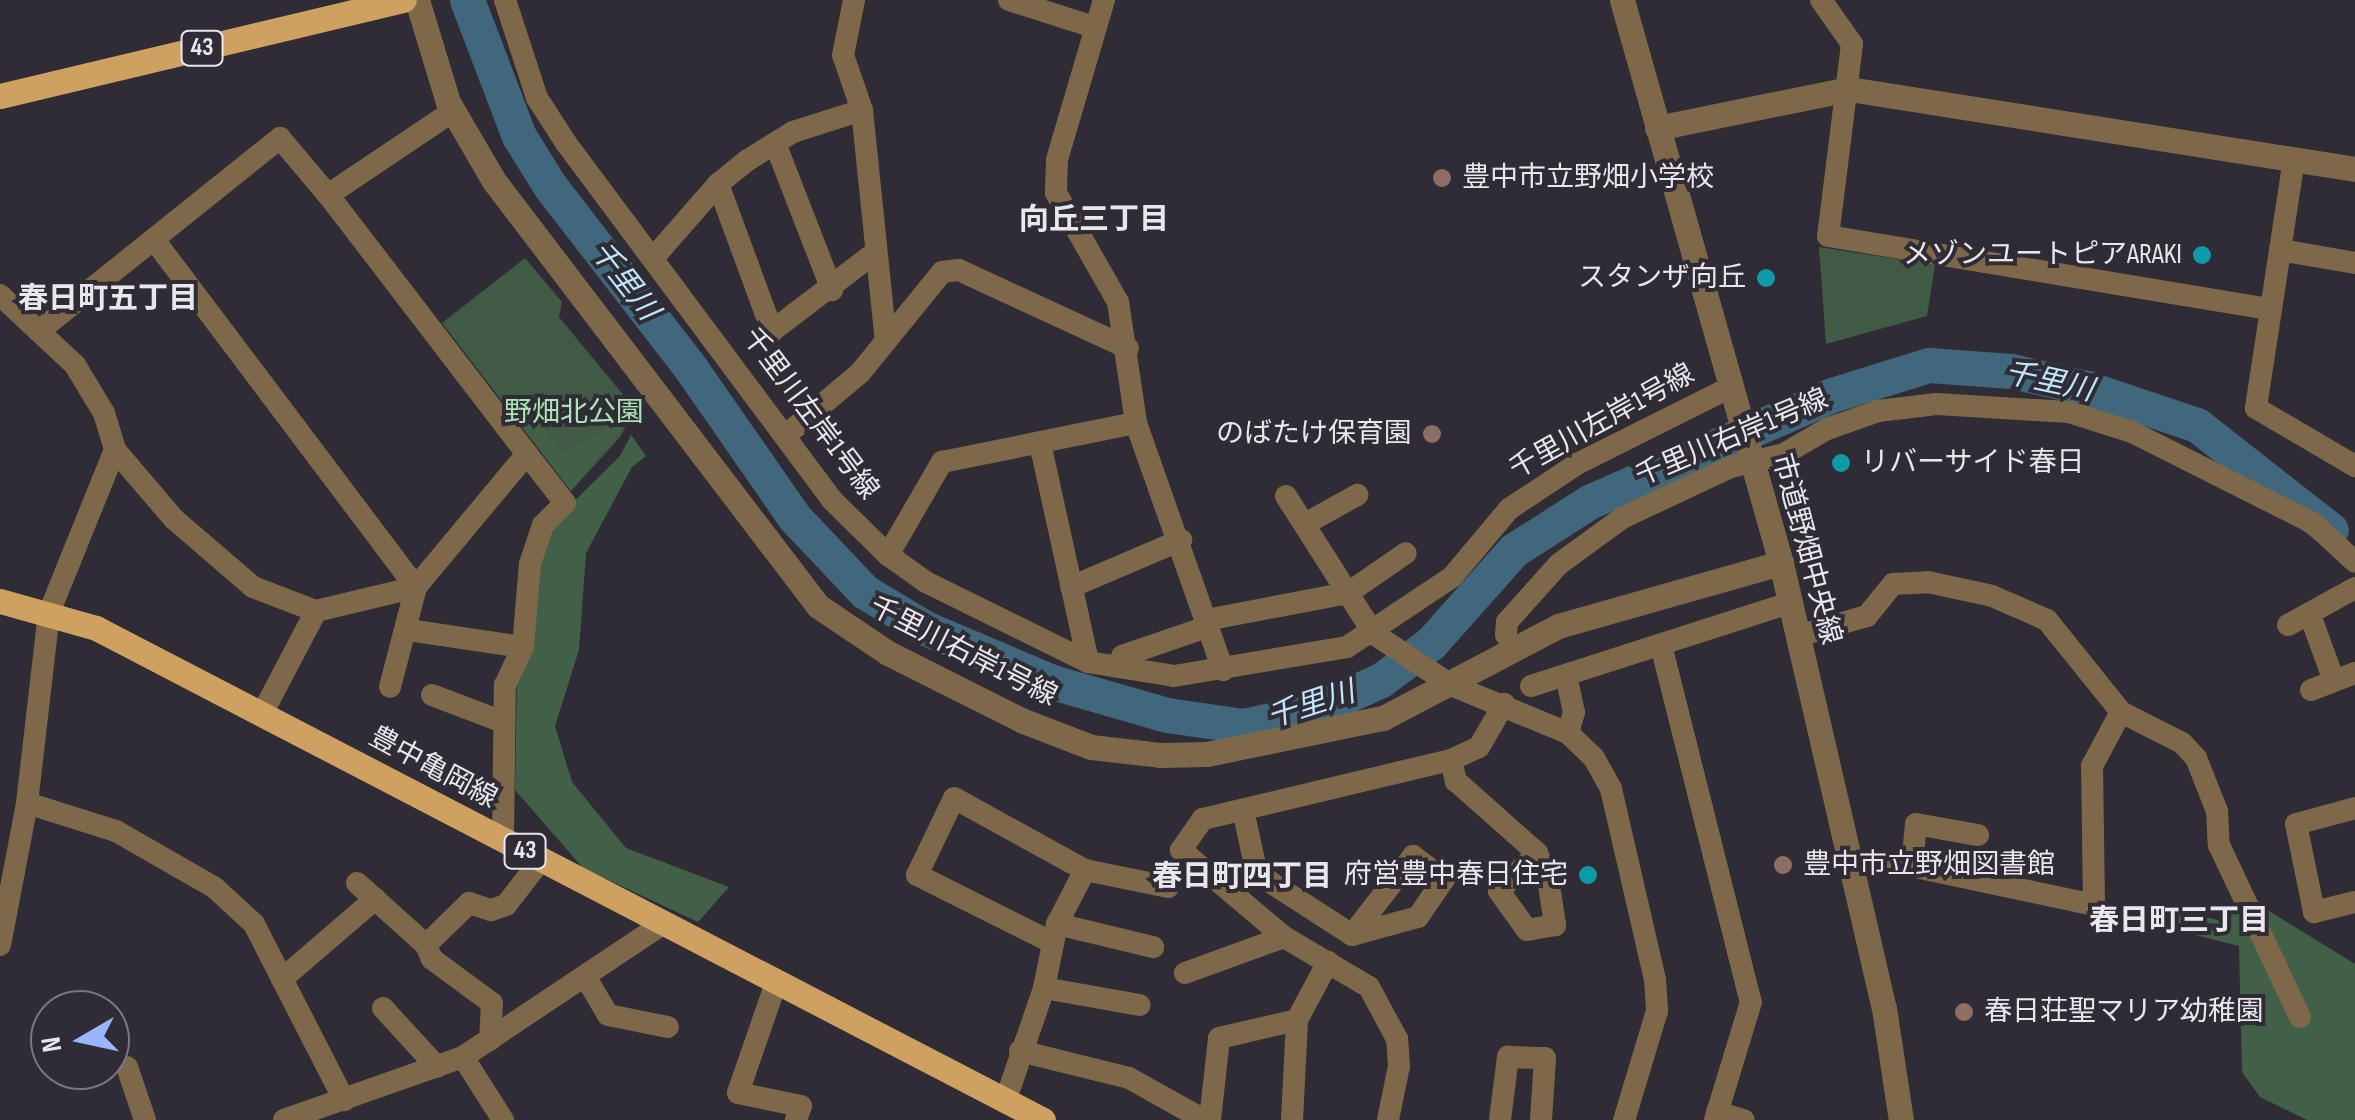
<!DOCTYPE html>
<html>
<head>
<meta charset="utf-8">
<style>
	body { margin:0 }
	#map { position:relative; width:2355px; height:1120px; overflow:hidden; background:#2f2c35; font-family:"Sofia Sans Condensed","Noto Sans JP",sans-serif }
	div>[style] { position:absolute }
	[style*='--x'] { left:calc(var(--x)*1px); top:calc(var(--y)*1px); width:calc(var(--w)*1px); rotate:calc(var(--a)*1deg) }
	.green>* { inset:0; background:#415a46 }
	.forest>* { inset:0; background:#416047 }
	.river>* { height:35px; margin:-17.5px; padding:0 17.5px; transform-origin:17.5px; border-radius:17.5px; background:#41677c }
	.minor>* { height:22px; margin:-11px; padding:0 11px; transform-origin:11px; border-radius:11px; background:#7e684a }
	.tertiary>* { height:25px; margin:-12.5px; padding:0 12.5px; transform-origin:12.5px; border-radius:12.5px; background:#7e684a }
	.primary>* { height:25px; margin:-12.5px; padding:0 12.5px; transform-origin:12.5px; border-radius:12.5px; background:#cea161 }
	.dots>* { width:28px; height:28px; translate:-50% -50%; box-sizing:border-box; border:5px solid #2f2c35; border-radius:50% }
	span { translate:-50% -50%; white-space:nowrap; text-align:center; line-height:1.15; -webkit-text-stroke:8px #2f2c35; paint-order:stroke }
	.shield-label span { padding:2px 8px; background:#2f2c35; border:2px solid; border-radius:8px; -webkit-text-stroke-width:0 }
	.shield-label { font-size:25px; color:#e9e7ed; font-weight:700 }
	.poi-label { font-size:28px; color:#e9e7ed }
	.left { translate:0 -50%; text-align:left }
	.right { translate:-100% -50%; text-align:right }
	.park-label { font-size:28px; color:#abe3b6 }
	.street-label { font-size:28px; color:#e9e7ed }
	.neighbourhood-label { font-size:30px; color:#e9e7ed; font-weight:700 }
	.water-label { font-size:30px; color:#c0e6fd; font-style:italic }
	.north { position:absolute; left:30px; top:990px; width:100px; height:100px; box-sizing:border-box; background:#2f2c35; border:2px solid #79777f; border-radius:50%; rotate:261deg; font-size:28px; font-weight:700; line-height:40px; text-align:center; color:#e9e7ed }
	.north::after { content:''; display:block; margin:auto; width:35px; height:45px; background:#98b5fd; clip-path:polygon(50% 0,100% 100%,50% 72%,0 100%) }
</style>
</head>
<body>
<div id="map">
	<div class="green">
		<div style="clip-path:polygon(1819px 247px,1935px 265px,1927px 316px,1826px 344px)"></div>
		<div style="clip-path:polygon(525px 258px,562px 302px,559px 317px,625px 397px,628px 420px,621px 436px,571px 491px,442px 323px)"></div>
	</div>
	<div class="forest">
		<div style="clip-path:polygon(519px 397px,563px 453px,601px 433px,617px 415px,628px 420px,571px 491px,506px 406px)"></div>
		<div style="clip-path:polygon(631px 435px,646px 456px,632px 467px,586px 553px,579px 650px,555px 726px,572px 782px,626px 848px,729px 887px,698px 922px,583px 868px,515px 790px,517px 674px,539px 557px,554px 521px,620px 456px)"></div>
		<div style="clip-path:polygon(2240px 893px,2355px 964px,2355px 1120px,2307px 1120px,2260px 1097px,2242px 1072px,2239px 946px,2143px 922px,2148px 905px,2223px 921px)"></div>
	</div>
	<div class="river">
		<div style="--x:467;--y:0;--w:146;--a:69.1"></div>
		<div style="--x:519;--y:136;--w:59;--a:58.2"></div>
		<div style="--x:550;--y:186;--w:232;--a:52.3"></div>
		<div style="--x:692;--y:370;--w:179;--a:55.2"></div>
		<div style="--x:794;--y:517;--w:103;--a:46.6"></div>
		<div style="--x:865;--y:592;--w:70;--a:31"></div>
		<div style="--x:925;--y:628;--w:138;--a:23"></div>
		<div style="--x:1052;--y:682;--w:120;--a:16"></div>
		<div style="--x:1167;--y:715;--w:77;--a:8.2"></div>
		<div style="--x:1243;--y:726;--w:74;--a:-12.5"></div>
		<div style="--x:1315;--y:710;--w:72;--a:-24.4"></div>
		<div style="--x:1381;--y:680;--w:62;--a:-36.5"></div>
		<div style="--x:1431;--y:643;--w:125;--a:-48.3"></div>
		<div style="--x:1514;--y:550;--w:89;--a:-32.6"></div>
		<div style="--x:1589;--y:502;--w:266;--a:-23.8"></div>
		<div style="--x:1832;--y:395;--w:102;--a:-17.2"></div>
		<div style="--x:1929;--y:365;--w:82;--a:4.2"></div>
		<div style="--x:2011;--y:371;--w:78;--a:12.6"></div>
		<div style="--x:2087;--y:388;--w:116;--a:18.6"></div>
		<div style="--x:2197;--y:425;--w:170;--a:38.1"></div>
	</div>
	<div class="minor">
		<div style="--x:505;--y:0;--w:103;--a:71.9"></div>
		<div style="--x:537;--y:98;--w:54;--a:57.2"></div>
		<div style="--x:566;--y:143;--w:444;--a:53.3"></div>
		<div style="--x:831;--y:499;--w:80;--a:44.5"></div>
		<div style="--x:888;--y:555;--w:47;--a:35.4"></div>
		<div style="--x:926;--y:582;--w:181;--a:26.3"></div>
		<div style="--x:1088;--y:662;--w:87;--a:9.2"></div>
		<div style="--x:1174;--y:676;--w:175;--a:-9.5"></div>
		<div style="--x:1347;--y:647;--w:126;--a:-33.7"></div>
		<div style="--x:1452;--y:577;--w:89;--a:-50"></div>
		<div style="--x:1509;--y:509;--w:82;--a:-33.5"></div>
		<div style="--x:1577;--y:464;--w:172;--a:-26.6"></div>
		<div style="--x:854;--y:0;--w:56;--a:101.3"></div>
		<div style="--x:843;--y:55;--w:58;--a:70.9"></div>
		<div style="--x:862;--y:110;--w:232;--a:84.1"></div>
		<div style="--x:1009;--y:0;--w:89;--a:17.6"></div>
		<div style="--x:1104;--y:0;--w:167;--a:106.4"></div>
		<div style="--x:1057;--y:160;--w:33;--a:92"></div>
		<div style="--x:1056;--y:193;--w:125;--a:60.4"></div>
		<div style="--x:1118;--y:302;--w:122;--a:81.5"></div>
		<div style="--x:1136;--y:423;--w:262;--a:70.6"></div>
		<div style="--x:1821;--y:0;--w:54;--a:54.8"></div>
		<div style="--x:1852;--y:44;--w:193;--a:97.1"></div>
		<div style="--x:1828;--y:236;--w:449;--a:9.4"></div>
		<div style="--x:775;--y:143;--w:158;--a:68.8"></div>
		<div style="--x:2294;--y:159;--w:252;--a:98.7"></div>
		<div style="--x:2256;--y:408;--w:115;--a:30.4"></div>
		<div style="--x:718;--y:184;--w:157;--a:69.8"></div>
		<div style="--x:772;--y:331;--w:127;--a:-37.3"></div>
		<div style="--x:155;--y:241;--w:433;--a:53"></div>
		<div style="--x:416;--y:587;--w:103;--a:104.6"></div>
		<div style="--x:2280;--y:250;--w:76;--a:9.8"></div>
		<div style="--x:655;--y:256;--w:96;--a:-48.8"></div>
		<div style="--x:718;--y:184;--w:38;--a:-39"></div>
		<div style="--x:748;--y:160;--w:53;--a:-31.9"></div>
		<div style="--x:793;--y:132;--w:72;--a:-17.7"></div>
		<div style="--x:0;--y:295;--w:103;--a:43"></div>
		<div style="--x:75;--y:365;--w:56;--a:58.9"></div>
		<div style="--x:104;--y:413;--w:39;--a:73"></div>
		<div style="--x:115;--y:450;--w:91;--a:49.5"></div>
		<div style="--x:174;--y:519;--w:104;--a:40.7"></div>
		<div style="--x:253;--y:587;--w:67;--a:20.9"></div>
		<div style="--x:39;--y:331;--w:309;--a:-38.7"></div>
		<div style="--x:280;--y:138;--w:75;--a:49.9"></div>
		<div style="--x:328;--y:195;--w:151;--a:-33.9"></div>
		<div style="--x:786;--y:435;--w:97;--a:-40"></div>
		<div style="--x:860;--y:373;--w:130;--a:-50.9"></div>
		<div style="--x:942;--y:272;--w:17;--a:-7"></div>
		<div style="--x:959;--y:270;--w:186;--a:24.8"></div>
		<div style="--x:1040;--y:443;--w:224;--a:77.6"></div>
		<div style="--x:1286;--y:496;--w:164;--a:57.5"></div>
		<div style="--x:1374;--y:634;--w:92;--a:33.5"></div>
		<div style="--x:1451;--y:685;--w:126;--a:22.3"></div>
		<div style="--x:1568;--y:733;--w:36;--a:44"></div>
		<div style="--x:1594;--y:758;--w:35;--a:61"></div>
		<div style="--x:1611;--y:789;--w:196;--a:77"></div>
		<div style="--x:1655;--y:980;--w:31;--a:86"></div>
		<div style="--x:1657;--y:1011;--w:114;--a:106.8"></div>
		<div style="--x:1305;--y:524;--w:60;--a:-29.1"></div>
		<div style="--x:888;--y:555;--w:108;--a:-59.9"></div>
		<div style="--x:942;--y:462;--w:198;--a:-11.4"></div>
		<div style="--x:1071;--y:587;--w:120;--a:-23.1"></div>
		<div style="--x:2310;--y:615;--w:70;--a:70"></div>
		<div style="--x:2288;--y:625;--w:77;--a:-28.9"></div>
		<div style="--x:408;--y:630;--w:116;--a:8.4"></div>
		<div style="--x:1506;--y:635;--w:13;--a:-86"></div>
		<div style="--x:1507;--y:622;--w:78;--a:-48.1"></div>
		<div style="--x:1559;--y:564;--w:78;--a:-36.1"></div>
		<div style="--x:1622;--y:518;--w:120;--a:-25.1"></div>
		<div style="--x:1731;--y:467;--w:55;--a:-13.8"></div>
		<div style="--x:1784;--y:454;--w:50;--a:-30.2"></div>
		<div style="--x:1827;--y:429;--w:54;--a:-19.4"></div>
		<div style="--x:1878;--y:411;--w:59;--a:-6.8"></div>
		<div style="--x:1937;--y:404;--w:132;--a:3.5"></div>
		<div style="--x:2069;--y:412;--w:66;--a:17.6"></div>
		<div style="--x:2132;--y:432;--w:203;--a:26.7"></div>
		<div style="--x:2313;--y:523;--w:57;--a:42.9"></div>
		<div style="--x:1798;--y:636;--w:72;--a:-16.2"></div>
		<div style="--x:1867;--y:616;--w:41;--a:-50.9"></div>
		<div style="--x:1893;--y:584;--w:35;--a:-3"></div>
		<div style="--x:1928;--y:582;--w:66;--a:12.3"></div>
		<div style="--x:1992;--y:596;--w:60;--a:23.6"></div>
		<div style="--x:2047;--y:620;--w:118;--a:51.2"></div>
		<div style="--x:2121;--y:712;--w:68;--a:26.9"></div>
		<div style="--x:2182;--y:743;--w:21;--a:47"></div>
		<div style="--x:2196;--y:758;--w:57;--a:68.4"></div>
		<div style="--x:2217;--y:811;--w:34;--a:87"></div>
		<div style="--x:2219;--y:845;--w:190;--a:64.8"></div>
		<div style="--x:1661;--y:645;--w:368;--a:75.9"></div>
		<div style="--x:1751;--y:1002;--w:123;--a:107"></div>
		<div style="--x:1122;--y:656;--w:83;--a:-18.9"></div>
		<div style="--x:1201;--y:629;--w:10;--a:-61"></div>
		<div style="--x:1206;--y:620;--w:145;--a:-10.8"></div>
		<div style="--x:1348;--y:593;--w:70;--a:-34.6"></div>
		<div style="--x:1566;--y:675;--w:38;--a:78"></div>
		<div style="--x:1574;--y:712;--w:22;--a:106"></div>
		<div style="--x:1531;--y:686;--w:272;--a:-17.8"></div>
		<div style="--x:2311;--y:690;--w:47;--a:-21.1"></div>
		<div style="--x:432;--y:695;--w:76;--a:20.8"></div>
		<div style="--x:263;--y:712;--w:114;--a:-62.3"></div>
		<div style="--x:316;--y:611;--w:103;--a:-13.5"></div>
		<div style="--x:416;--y:587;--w:173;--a:-50.2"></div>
		<div style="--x:527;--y:454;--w:327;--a:-127.5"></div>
		<div style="--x:1451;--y:760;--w:22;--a:77"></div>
		<div style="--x:1456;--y:781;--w:108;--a:41.6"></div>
		<div style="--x:1537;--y:853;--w:27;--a:66"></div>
		<div style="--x:1548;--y:878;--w:48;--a:81.5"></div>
		<div style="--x:1555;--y:925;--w:28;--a:170"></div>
		<div style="--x:1527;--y:930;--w:48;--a:-125.7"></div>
		<div style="--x:1499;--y:891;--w:54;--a:-45"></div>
		<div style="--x:27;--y:803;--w:93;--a:17.5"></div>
		<div style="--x:116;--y:831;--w:114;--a:29.9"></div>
		<div style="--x:215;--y:888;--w:53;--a:42.7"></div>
		<div style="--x:254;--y:924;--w:198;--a:62.9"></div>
		<div style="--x:2355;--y:808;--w:61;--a:164.8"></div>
		<div style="--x:2296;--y:824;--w:90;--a:78.4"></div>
		<div style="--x:2314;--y:912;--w:42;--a:-13.7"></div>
		<div style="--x:1243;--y:810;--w:56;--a:77.7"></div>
		<div style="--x:1255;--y:865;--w:19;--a:51"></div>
		<div style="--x:1267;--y:880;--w:101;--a:32.9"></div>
		<div style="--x:1352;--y:935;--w:100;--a:-52.3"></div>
		<div style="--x:1413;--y:856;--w:39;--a:37"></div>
		<div style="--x:1444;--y:879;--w:46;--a:124.4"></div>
		<div style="--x:1418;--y:917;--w:68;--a:164.7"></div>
		<div style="--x:503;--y:838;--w:153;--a:-89.3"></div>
		<div style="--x:505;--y:685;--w:42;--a:-64.7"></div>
		<div style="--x:523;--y:647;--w:83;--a:-85.2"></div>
		<div style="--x:530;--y:564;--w:41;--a:-71.6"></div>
		<div style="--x:543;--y:525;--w:31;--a:-45"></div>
		<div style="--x:565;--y:503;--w:62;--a:-127.8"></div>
		<div style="--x:1851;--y:863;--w:41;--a:-1.4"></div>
		<div style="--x:1892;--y:862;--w:207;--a:12"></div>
		<div style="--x:2094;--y:905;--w:139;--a:-90.8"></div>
		<div style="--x:2092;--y:766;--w:61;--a:-61.8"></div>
		<div style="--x:1912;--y:866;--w:42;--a:-84.6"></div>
		<div style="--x:1916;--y:824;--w:63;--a:10.1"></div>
		<div style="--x:357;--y:883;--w:93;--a:41.9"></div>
		<div style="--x:426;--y:945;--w:60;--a:-44.3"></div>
		<div style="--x:469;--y:903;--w:23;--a:18"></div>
		<div style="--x:491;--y:910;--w:16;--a:-18"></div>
		<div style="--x:506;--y:905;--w:58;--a:-52"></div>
		<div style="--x:1057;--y:924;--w:99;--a:13.5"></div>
		<div style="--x:1053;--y:943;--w:152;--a:-153.4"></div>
		<div style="--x:917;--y:875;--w:85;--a:-64.3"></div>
		<div style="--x:954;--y:798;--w:149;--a:28.8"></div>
		<div style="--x:1085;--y:870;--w:85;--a:11.6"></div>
		<div style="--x:0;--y:945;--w:145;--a:-79.2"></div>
		<div style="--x:27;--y:803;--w:191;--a:-83.4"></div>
		<div style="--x:49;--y:613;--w:176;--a:-68"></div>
		<div style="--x:426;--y:945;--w:15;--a:67"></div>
		<div style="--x:432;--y:959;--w:74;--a:36.3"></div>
		<div style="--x:492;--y:1003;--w:37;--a:93"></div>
		<div style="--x:1185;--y:973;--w:105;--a:-20"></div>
		<div style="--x:585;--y:976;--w:45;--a:59.5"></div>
		<div style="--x:608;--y:1015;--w:61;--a:11.3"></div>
		<div style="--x:282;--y:979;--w:123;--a:-40.7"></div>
		<div style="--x:776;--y:983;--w:116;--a:109.1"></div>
		<div style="--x:738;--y:1093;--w:64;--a:11.7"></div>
		<div style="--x:801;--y:1106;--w:15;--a:110"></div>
		<div style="--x:1044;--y:988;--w:97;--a:10.1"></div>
		<div style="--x:383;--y:1008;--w:80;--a:47.5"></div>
		<div style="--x:1020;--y:1051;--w:112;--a:13.9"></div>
		<div style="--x:1129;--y:1078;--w:86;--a:29.2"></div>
		<div style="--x:463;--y:1057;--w:75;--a:57.6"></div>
		<div style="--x:127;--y:1067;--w:56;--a:71.2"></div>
		<div style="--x:1005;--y:1102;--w:120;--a:-71.1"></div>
		<div style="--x:1044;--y:988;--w:65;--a:-78.5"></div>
		<div style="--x:1057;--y:924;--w:61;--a:-62.6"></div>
		<div style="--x:1717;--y:1112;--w:28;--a:17"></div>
		<div style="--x:284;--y:1120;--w:190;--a:-19.4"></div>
		<div style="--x:463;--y:1057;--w:242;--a:-33.7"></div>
		<div style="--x:1210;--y:1120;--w:82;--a:-83.7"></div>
		<div style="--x:1219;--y:1038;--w:80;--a:-13"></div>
		<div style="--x:1292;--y:1120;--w:100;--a:-87.1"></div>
		<div style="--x:1297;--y:1020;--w:66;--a:-61.9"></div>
		<div style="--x:1388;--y:1120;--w:55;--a:-78.5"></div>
		<div style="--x:1399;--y:1066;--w:27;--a:-94"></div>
		<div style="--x:1397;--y:1039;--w:59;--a:-118.3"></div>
		<div style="--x:1369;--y:987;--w:99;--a:-149.5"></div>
		<div style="--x:1284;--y:937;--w:135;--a:-139.8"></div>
		<div style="--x:1181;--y:850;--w:38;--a:-55"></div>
		<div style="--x:1203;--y:819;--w:255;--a:-13.4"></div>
		<div style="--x:1451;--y:760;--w:31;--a:-25"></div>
		<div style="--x:1479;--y:747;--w:50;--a:-59.8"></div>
		<div style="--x:1500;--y:1120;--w:64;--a:-82.8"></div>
		<div style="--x:1508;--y:1057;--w:37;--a:2"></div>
		<div style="--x:1545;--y:1058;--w:62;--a:93.7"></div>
	</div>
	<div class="tertiary">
		<div style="--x:417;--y:0;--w:107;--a:73.1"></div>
		<div style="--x:448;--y:102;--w:91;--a:59.8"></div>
		<div style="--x:494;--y:181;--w:534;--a:52.68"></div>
		<div style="--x:818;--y:606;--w:84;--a:33.9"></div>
		<div style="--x:888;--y:653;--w:149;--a:26.7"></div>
		<div style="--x:1021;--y:720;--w:75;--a:21.1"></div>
		<div style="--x:1091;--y:747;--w:69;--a:6.6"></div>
		<div style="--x:1160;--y:755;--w:47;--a:-1.2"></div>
		<div style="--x:1207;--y:754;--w:180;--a:-11.6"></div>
		<div style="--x:1383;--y:718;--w:198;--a:-27.7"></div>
		<div style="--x:1558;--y:626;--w:232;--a:-15.8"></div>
		<div style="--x:1622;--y:0;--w:585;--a:74.23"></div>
		<div style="--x:1781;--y:563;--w:457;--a:77"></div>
		<div style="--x:1884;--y:1008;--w:113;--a:81.4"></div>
		<div style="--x:1657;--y:128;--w:196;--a:-11.5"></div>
		<div style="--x:1849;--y:89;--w:512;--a:8.98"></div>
	</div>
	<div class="primary">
		<div style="--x:0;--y:96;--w:415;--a:-13.4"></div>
		<div style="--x:0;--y:601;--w:100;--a:15.7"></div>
		<div style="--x:96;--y:628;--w:1067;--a:27.45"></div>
	</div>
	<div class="dots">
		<div style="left:1442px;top:178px;background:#8d6e63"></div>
		<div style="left:2202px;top:255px;background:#0f9aa8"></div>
		<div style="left:1766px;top:278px;background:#0f9aa8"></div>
		<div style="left:1432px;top:434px;background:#8d6e63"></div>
		<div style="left:1841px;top:463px;background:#0f9aa8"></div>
		<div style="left:1783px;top:865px;background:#8d6e63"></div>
		<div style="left:1588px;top:875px;background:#0f9aa8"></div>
		<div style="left:1964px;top:1012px;background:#8d6e63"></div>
	</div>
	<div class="shield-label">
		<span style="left:202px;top:48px">43</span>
		<span style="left:525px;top:851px">43</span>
	</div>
	<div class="poi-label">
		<span class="left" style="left:1462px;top:178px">豊中市立野畑小学校</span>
		<span class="right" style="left:2182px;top:255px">メゾンユートピアARAKI</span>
		<span class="right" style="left:1746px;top:278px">スタンザ向丘</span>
		<span class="right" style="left:1412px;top:434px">のばたけ保育園</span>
		<span class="left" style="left:1861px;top:463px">リバーサイド春日</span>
		<span class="left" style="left:1803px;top:865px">豊中市立野畑図書館</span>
		<span class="right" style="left:1568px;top:875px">府営豊中春日住宅</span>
		<span class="left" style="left:1984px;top:1012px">春日荘聖マリア幼稚園</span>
	</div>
	<div class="park-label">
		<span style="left:574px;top:413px">野畑北公園</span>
	</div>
	<div class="street-label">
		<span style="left:810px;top:414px;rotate:53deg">千里川左岸1号線</span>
		<span style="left:1602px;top:422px;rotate:-29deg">千里川左岸1号線</span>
		<span style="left:1732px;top:438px;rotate:-23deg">千里川右岸1号線</span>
		<span style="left:1806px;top:549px;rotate:75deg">市道野畑中央線</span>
		<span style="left:963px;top:652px;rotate:27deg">千里川右岸1号線</span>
		<span style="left:433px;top:768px;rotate:28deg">豊中亀岡線</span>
	</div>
	<div class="neighbourhood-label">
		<span style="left:1094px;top:220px">向丘三丁目</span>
		<span style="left:108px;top:299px">春日町五丁目</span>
		<span style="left:1242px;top:877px">春日町四丁目</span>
		<span style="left:2179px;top:921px">春日町三丁目</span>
	</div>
	<div class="water-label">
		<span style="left:624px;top:281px;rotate:52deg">千里川</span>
		<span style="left:2049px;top:382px;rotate:12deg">千里川</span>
		<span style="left:1311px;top:705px;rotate:-18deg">千里川</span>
	</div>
	<div class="north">N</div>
</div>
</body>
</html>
